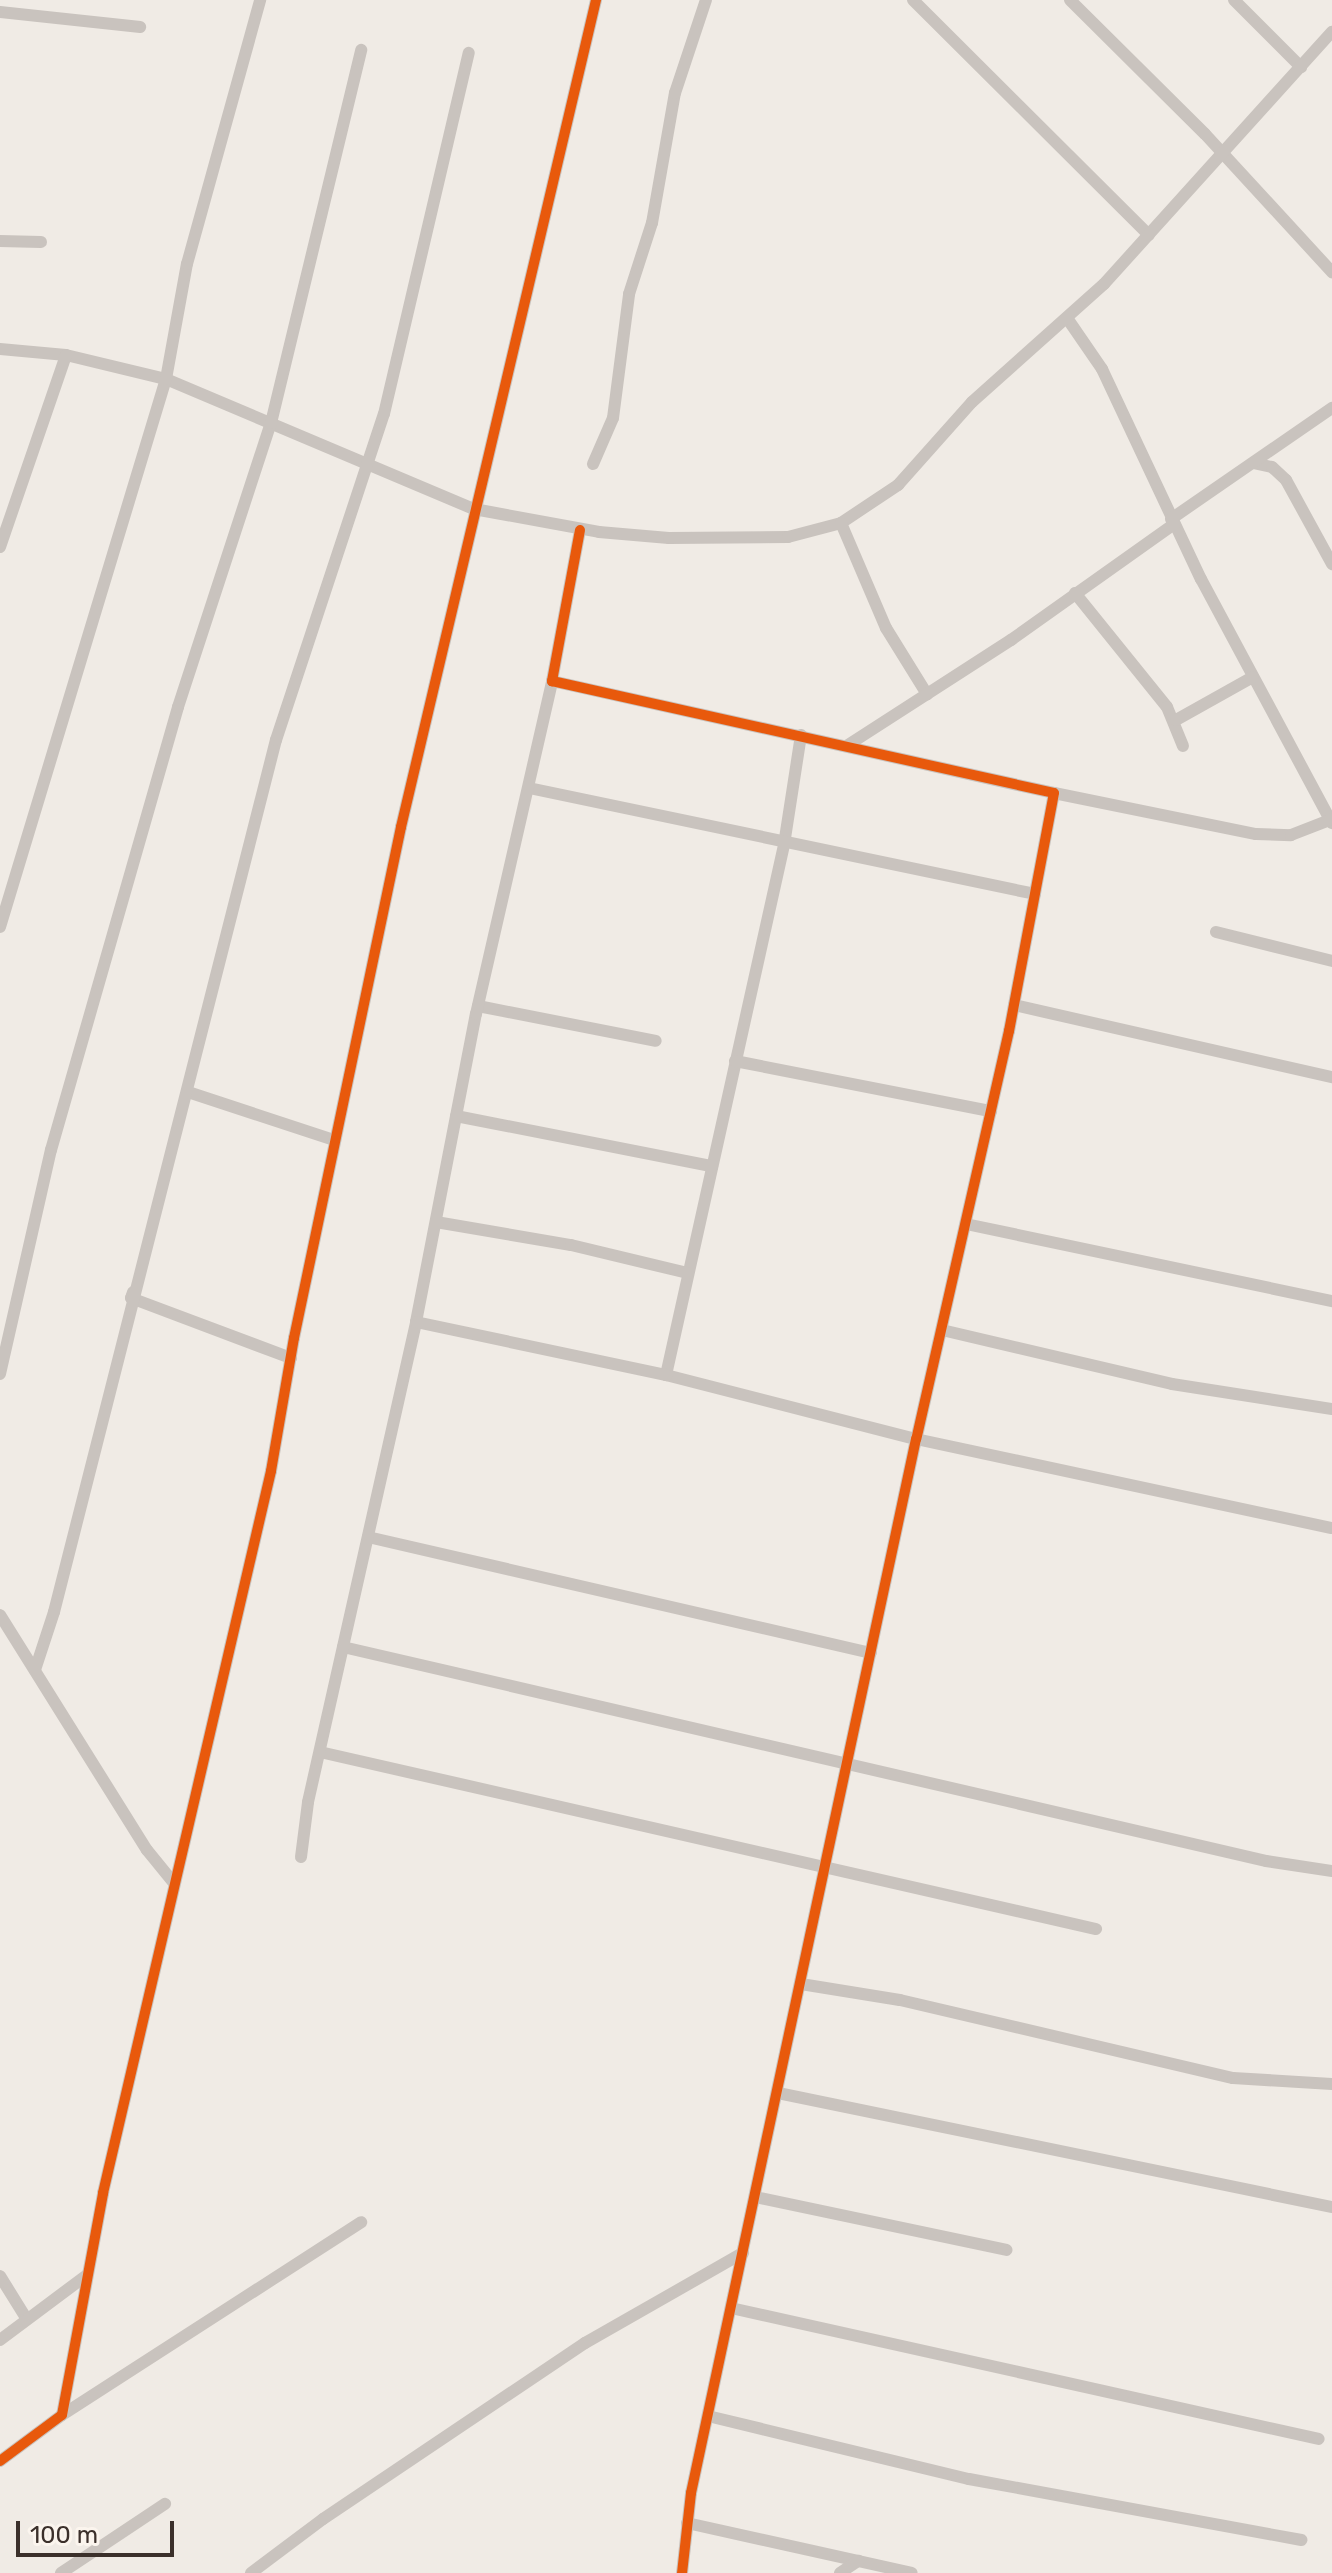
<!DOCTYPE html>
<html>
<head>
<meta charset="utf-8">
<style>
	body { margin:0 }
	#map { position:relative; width:1332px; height:2573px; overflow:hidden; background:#f0ebe5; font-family:Rubik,sans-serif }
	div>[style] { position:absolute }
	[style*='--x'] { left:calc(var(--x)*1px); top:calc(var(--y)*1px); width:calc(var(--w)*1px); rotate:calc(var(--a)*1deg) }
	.street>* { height:12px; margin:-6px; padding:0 6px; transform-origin:6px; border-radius:6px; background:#c9c3be }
	.cycleway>* { height:10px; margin:-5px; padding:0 5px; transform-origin:5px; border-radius:5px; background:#e8590c }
	span { translate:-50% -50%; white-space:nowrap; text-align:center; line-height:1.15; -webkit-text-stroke:6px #fbf5ee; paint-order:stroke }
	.scale { position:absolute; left:16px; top:2521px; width:158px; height:36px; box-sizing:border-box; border:4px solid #3b302b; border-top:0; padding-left:10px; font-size:24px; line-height:28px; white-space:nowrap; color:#3b302b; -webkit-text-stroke:6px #fbf5ee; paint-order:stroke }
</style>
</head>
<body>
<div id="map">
	<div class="street">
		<div style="--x:913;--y:0;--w:333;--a:44.9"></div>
		<div style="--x:1070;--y:0;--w:190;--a:44.8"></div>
		<div style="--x:1205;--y:134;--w:188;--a:47.4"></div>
		<div style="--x:1234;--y:0;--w:95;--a:45"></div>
		<div style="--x:0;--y:12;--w:141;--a:6.1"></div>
		<div style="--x:0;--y:241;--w:41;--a:1.4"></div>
		<div style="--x:1067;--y:318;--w:62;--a:55.5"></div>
		<div style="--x:1102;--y:369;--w:232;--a:64.8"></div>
		<div style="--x:1201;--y:579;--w:277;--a:61.8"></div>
		<div style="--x:0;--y:349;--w:66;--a:5.2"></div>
		<div style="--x:66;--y:355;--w:103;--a:13.5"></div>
		<div style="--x:166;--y:379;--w:334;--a:22.9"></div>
		<div style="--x:474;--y:509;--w:127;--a:10.4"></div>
		<div style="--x:599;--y:532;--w:70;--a:4.9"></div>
		<div style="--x:669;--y:538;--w:119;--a:-0.5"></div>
		<div style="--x:788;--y:537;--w:55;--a:-14.8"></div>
		<div style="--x:841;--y:523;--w:69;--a:-33.7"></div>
		<div style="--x:898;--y:485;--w:111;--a:-48.3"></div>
		<div style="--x:972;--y:402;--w:177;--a:-41.8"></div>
		<div style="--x:1104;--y:284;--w:340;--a:-47.9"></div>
		<div style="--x:1253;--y:463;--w:19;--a:12"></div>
		<div style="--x:1272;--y:467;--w:19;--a:43"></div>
		<div style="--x:1286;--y:480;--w:96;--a:61.3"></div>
		<div style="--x:593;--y:464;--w:50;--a:-66.5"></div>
		<div style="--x:613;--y:418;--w:125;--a:-82.6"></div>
		<div style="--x:629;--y:294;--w:75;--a:-72.1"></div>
		<div style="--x:652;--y:223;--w:132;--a:-80"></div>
		<div style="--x:675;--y:93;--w:98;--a:-71.6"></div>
		<div style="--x:1171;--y:519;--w:196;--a:-34.6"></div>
		<div style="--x:841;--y:523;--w:114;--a:66.8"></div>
		<div style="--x:886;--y:628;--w:78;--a:58.2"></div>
		<div style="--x:580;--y:530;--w:154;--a:100.5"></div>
		<div style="--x:552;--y:681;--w:514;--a:12.58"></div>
		<div style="--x:1054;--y:793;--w:242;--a:100.7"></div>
		<div style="--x:1009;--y:1031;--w:418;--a:102.8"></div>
		<div style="--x:916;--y:1439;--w:1078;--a:102.05"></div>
		<div style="--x:691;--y:2493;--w:81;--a:96.4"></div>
		<div style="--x:0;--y:547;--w:203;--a:-71"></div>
		<div style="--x:1075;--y:593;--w:146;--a:51.1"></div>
		<div style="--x:1167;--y:707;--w:42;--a:67.7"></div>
		<div style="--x:1176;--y:720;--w:88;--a:-29.2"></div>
		<div style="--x:801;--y:735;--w:111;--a:98.8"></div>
		<div style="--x:784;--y:845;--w:543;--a:102.55"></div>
		<div style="--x:666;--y:1375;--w:258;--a:14.4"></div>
		<div style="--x:916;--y:1439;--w:425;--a:12.1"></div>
		<div style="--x:848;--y:745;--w:194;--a:-32.8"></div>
		<div style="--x:1011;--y:640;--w:200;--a:-35.4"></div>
		<div style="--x:529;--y:788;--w:517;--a:11.83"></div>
		<div style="--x:1054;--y:793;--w:206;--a:11.5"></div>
		<div style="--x:1256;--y:834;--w:35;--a:2"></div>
		<div style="--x:1291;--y:835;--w:44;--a:-21.3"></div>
		<div style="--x:0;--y:927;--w:573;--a:-73.15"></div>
		<div style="--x:166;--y:379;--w:117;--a:-79.7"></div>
		<div style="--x:187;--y:264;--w:274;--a:-74.5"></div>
		<div style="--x:1216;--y:932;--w:120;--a:14"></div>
		<div style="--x:1014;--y:1005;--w:326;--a:12.8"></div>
		<div style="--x:478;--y:1006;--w:181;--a:11.1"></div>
		<div style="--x:735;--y:1061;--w:261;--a:11.1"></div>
		<div style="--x:188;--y:1092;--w:154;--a:18.2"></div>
		<div style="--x:456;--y:1116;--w:261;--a:11.1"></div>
		<div style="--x:436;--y:1222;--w:137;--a:9.7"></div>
		<div style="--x:571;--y:1245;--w:120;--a:13.5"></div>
		<div style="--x:966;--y:1224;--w:374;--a:11.9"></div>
		<div style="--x:133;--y:1292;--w:6;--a:108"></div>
		<div style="--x:131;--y:1298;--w:171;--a:20.6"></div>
		<div style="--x:416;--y:1322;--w:314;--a:-79"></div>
		<div style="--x:476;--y:1014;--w:342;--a:-77.1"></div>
		<div style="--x:942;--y:1330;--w:236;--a:13.2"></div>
		<div style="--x:1172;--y:1384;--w:162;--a:8.9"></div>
		<div style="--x:0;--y:1374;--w:230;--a:-77.2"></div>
		<div style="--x:51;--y:1150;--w:461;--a:-74"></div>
		<div style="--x:178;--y:707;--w:299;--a:-71.9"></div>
		<div style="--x:271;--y:423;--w:384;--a:-76.4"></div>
		<div style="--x:368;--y:1537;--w:516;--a:12.99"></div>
		<div style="--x:0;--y:1615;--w:277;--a:58"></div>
		<div style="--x:147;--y:1850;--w:41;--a:50.9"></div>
		<div style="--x:343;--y:1647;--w:947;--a:13.05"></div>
		<div style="--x:1266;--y:1861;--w:67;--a:8.6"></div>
		<div style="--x:35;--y:1670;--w:61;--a:-71.9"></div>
		<div style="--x:54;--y:1612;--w:900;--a:-75.72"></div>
		<div style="--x:276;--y:740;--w:343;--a:-71.7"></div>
		<div style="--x:384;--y:414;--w:371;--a:-76.8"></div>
		<div style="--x:320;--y:1752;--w:796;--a:12.85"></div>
		<div style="--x:301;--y:1857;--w:55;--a:-82.7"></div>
		<div style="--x:308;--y:1802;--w:492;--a:-77.3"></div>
		<div style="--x:416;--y:1322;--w:256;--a:12"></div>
		<div style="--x:801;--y:1984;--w:100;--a:9.2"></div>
		<div style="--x:900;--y:2000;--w:342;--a:13.2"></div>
		<div style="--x:1233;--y:2078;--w:99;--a:3.5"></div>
		<div style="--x:778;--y:2093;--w:566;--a:11.63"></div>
		<div style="--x:755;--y:2197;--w:257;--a:11.9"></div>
		<div style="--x:0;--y:2276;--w:49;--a:58.2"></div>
		<div style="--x:731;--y:2308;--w:602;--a:12.56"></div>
		<div style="--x:0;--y:2340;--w:109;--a:-36.8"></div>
		<div style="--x:62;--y:2415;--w:356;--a:-32.8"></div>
		<div style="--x:708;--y:2416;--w:268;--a:13.6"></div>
		<div style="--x:969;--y:2479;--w:338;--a:10.4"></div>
		<div style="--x:0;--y:2461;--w:77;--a:-36.6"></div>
		<div style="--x:62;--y:2415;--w:226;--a:-79.5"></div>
		<div style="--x:103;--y:2193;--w:741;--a:-76.9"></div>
		<div style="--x:271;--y:1471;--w:135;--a:-80.2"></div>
		<div style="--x:294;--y:1338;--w:522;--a:-78.17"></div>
		<div style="--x:401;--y:827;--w:850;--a:-76.73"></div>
		<div style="--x:687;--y:2523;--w:230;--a:12.5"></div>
		<div style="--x:61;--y:2573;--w:125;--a:-33.6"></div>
		<div style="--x:251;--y:2573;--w:90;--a:-36.9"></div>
		<div style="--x:323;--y:2519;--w:316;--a:-33.9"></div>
		<div style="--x:585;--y:2343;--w:182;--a:-29.7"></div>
		<div style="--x:840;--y:2573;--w:22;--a:-34"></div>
	</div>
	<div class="cycleway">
		<div style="--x:580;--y:530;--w:154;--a:100.5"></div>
		<div style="--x:552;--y:681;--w:514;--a:12.58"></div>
		<div style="--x:1054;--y:793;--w:242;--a:100.7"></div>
		<div style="--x:1009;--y:1031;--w:418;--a:102.8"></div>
		<div style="--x:916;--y:1439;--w:1078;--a:102.05"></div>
		<div style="--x:691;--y:2493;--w:81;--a:96.4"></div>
		<div style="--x:0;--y:2461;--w:77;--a:-36.6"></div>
		<div style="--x:62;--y:2415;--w:226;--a:-79.5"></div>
		<div style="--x:103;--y:2193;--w:741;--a:-76.9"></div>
		<div style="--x:271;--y:1471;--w:135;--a:-80.2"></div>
		<div style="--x:294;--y:1338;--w:522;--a:-78.17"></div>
		<div style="--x:401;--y:827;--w:850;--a:-76.73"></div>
	</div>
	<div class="scale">100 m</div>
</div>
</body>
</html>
